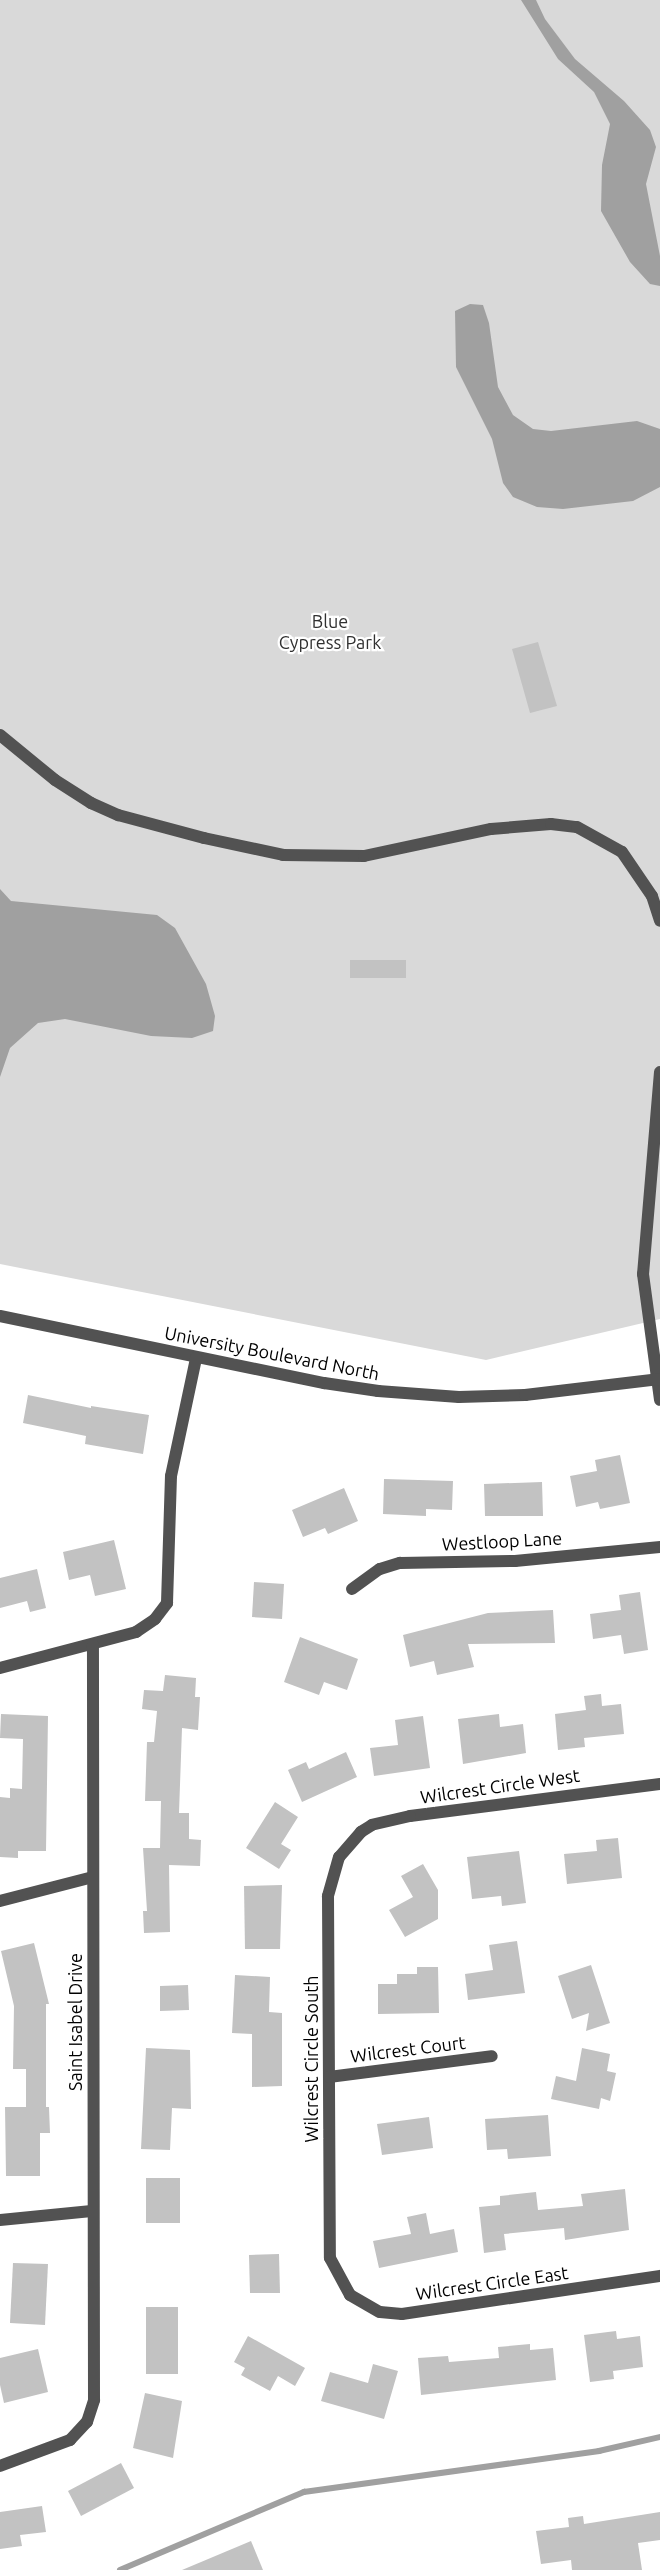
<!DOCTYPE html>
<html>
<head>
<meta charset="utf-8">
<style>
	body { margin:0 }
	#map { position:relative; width:660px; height:2570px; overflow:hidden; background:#fff; font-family:Ubuntu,sans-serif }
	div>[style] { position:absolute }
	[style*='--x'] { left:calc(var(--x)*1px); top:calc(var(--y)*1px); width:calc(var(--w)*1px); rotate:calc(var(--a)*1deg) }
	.green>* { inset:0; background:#d9d9d9 }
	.water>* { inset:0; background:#a0a0a0 }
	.stream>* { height:5.5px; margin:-2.75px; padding:0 2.75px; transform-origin:2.75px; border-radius:2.75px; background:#a0a0a0 }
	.building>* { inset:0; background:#c2c2c2 }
	.minor>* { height:12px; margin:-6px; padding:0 6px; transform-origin:6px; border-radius:6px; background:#525252 }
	span { translate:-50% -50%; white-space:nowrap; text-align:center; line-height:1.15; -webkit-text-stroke:4.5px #fff; paint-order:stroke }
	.park-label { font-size:18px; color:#303030 }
	.street-label { font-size:18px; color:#000 }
</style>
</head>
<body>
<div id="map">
	<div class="green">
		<div style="clip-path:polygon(0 0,660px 0,660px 1319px,486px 1360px,0 1264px)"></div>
	</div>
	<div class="water">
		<div style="clip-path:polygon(521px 0,536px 0,545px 19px,575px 59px,624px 101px,650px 130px,656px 147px,646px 184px,660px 256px,660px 286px,650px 284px,630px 262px,601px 211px,602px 165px,610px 124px,594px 92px,558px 59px)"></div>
		<div style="clip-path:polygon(470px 304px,483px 305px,489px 323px,498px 387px,513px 415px,533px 429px,551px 431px,637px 421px,660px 429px,660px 487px,633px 501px,563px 509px,537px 507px,513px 497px,503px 483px,492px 439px,456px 367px,455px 311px)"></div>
		<div style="clip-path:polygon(0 889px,11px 901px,157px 915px,175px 928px,206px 984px,215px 1016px,213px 1031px,192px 1038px,151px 1036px,65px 1019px,38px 1023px,10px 1048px,0 1077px)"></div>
	</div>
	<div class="stream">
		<div style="--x:120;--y:2570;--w:200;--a:-23"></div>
		<div style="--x:304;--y:2492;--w:298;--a:-7.9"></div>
		<div style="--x:599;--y:2451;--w:63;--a:-12.9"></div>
	</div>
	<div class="building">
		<div style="clip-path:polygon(538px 642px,557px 706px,530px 713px,512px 649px)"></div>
		<div style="clip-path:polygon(350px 960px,406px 960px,406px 978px,350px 978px)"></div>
		<div style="clip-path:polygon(28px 1395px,91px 1408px,91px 1406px,149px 1415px,143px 1454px,85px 1444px,86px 1436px,23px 1423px)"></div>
		<div style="clip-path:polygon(620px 1455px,630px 1503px,600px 1509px,598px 1502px,576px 1507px,570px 1476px,597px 1471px,595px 1460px)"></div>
		<div style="clip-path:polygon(384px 1479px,453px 1481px,452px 1510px,426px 1509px,426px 1516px,383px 1514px)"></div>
		<div style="clip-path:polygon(542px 1482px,543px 1516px,485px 1516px,484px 1484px)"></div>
		<div style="clip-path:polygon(344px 1488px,358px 1521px,328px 1534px,325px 1528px,303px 1537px,292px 1510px)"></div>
		<div style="clip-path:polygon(114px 1540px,126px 1589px,95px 1596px,90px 1575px,69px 1580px,63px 1552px)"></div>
		<div style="clip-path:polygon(37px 1569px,46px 1608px,30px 1612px,27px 1601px,0 1608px,0 1578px)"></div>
		<div style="clip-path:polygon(254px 1582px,284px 1584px,282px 1619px,252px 1617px)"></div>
		<div style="clip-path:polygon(640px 1592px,648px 1650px,624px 1654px,621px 1635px,593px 1639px,590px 1614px,621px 1610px,619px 1595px)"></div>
		<div style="clip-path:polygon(553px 1610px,555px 1643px,468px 1644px,474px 1667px,437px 1675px,434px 1661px,410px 1667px,403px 1635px,488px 1613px)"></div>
		<div style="clip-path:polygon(300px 1637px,358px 1659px,347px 1690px,324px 1682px,319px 1695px,284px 1682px)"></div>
		<div style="clip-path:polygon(165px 1675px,196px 1678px,195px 1697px,200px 1697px,198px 1730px,182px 1728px,179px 1813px,189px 1813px,189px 1839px,201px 1840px,200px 1866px,169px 1865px,170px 1932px,144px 1933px,143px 1911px,147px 1911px,143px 1848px,160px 1848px,161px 1801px,145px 1801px,147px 1742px,154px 1742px,157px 1711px,142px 1709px,144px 1690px,163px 1691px)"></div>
		<div style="clip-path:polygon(601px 1694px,602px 1706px,621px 1704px,624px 1734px,584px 1738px,585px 1747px,558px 1750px,555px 1714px,586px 1710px,584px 1696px)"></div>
		<div style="clip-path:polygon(1px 1714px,48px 1716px,46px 1851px,18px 1851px,18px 1858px,0 1857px,0 1797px,10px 1798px,10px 1788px,22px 1789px,23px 1739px,0 1738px)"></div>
		<div style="clip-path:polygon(499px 1714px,500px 1727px,523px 1724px,526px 1753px,463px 1764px,458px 1719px)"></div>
		<div style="clip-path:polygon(423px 1716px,430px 1768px,374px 1776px,370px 1748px,398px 1745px,395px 1720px)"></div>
		<div style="clip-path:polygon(346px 1752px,357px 1777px,302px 1802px,288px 1770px,306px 1762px,309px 1769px)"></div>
		<div style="clip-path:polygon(275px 1802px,298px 1817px,281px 1844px,291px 1850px,279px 1869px,246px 1848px)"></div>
		<div style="clip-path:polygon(618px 1838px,622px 1878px,567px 1884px,564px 1854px,597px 1851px,596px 1840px)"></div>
		<div style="clip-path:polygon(519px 1851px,526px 1903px,502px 1906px,501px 1896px,472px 1899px,467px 1857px)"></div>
		<div style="clip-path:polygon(423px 1864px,438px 1890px,438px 1919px,405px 1937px,389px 1910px,413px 1897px,401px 1876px)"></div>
		<div style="clip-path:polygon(282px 1885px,280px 1949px,245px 1949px,244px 1886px)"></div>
		<div style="clip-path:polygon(517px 1941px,525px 1993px,468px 2000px,465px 1974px,493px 1970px,489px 1945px)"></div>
		<div style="clip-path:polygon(34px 1943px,49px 2004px,46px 2004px,46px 2107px,49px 2107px,50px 2133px,40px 2133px,40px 2176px,6px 2176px,5px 2107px,26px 2107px,26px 2069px,13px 2069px,14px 2006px,1px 1951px)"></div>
		<div style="clip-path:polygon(591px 1965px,610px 2023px,586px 2031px,589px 2013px,572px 2019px,558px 1976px)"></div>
		<div style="clip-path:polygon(417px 1967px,438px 1967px,439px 2013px,378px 2014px,378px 1984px,397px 1984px,397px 1974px,417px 1974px)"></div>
		<div style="clip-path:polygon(235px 1975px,270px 1977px,269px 2012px,282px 2013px,282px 2086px,252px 2087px,252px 2034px,232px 2033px)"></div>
		<div style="clip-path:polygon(188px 1985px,189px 2010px,160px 2011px,160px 1986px)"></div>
		<div style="clip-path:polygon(146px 2048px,190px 2050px,191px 2109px,172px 2108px,170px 2150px,141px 2149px)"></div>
		<div style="clip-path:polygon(582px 2048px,610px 2054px,607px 2071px,616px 2073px,610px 2101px,601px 2098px,599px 2109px,551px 2099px,556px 2076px,576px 2081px)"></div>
		<div style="clip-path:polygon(548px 2115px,551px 2156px,508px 2159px,507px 2149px,487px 2150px,485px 2119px)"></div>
		<div style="clip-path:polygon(429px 2117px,433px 2148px,382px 2155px,377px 2124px)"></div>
		<div style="clip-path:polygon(146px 2178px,180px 2178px,180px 2223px,146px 2223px)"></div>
		<div style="clip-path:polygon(625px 2189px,629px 2230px,565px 2240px,564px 2228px,504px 2234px,506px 2250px,484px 2253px,479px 2207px,500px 2205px,500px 2196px,536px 2192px,538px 2210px,583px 2206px,581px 2194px)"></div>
		<div style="clip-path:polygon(426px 2213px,430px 2234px,454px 2229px,458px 2252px,379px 2268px,373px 2241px,411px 2234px,407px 2217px)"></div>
		<div style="clip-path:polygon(279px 2254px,280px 2293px,250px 2293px,249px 2255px)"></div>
		<div style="clip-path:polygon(13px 2263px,48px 2264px,45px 2325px,10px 2323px)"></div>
		<div style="clip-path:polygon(146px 2307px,178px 2307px,178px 2374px,146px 2374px)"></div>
		<div style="clip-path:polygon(616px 2331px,617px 2339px,640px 2336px,643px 2367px,613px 2371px,614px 2379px,590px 2382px,584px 2335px)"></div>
		<div style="clip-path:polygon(248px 2336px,305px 2368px,295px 2386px,278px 2376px,270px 2391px,241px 2375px,245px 2368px,234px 2362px)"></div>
		<div style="clip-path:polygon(530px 2344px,530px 2350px,553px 2348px,556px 2380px,421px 2395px,418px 2358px,448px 2356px,449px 2362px,499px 2358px,498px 2347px)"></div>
		<div style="clip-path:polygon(38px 2349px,48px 2392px,4px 2403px,0 2385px,0 2358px)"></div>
		<div style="clip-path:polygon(373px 2364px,398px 2371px,384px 2419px,321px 2401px,330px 2372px,368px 2383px)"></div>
		<div style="clip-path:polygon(145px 2393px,182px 2401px,173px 2458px,133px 2448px)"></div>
		<div style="clip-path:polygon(121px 2463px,134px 2488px,81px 2516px,68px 2491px)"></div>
		<div style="clip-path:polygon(42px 2506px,46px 2532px,20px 2535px,22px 2546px,0 2549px,0 2512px)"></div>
		<div style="clip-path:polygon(660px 2512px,660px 2540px,638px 2543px,642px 2570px,572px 2570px,571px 2560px,541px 2564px,536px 2531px,569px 2527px,568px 2518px,583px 2516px,584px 2524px)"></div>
		<div style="clip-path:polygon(251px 2541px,263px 2570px,182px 2570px)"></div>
	</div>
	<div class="minor">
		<div style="--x:0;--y:735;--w:71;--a:39.3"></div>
		<div style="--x:55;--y:780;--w:43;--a:32.6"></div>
		<div style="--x:91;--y:803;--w:30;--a:24"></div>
		<div style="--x:118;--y:815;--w:89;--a:15"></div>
		<div style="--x:204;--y:838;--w:81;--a:12.1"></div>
		<div style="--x:283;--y:855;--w:81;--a:0.7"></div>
		<div style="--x:364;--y:856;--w:130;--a:-12"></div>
		<div style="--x:491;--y:829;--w:60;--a:-4.8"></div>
		<div style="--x:551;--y:824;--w:26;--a:7"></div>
		<div style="--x:577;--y:827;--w:51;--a:29.1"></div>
		<div style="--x:622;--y:852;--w:53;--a:55.7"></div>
		<div style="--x:652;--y:896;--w:26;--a:72"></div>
		<div style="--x:660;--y:1072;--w:203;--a:94.8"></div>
		<div style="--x:643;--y:1274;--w:127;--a:82.3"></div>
		<div style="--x:0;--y:1316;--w:331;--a:11.7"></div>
		<div style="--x:324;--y:1383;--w:55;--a:8.4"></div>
		<div style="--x:378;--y:1391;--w:81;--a:4.2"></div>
		<div style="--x:459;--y:1397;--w:66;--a:-1.7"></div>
		<div style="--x:525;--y:1395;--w:136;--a:-6.8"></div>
		<div style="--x:352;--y:1589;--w:34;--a:-36"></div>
		<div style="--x:380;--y:1569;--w:21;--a:-17"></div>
		<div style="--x:400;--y:1563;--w:115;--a:-1"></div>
		<div style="--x:515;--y:1561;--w:146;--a:-5.5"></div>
		<div style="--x:0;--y:1668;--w:141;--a:-14.8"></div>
		<div style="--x:136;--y:1632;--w:23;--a:-34"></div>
		<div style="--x:155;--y:1619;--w:20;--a:-53"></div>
		<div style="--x:167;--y:1603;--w:127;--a:-88.2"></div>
		<div style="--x:171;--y:1476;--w:121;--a:-78"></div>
		<div style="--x:660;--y:1784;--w:252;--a:172.7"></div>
		<div style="--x:410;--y:1816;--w:39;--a:167"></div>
		<div style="--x:372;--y:1825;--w:13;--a:148"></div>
		<div style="--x:361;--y:1832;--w:33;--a:131"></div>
		<div style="--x:339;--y:1857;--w:41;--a:105.8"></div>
		<div style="--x:328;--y:1896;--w:362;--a:89.7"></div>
		<div style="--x:330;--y:2258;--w:42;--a:61.6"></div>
		<div style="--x:350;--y:2295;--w:34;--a:30"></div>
		<div style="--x:380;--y:2312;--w:22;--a:5"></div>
		<div style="--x:402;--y:2314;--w:261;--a:-8.4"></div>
		<div style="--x:0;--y:1901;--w:96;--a:-14.5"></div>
		<div style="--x:329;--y:2077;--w:164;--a:-7.3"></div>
		<div style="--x:0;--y:2220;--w:92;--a:-5.6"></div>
		<div style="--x:0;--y:2466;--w:75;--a:-20.4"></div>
		<div style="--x:70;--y:2440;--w:25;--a:-47"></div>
		<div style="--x:87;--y:2422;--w:23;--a:-72"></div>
		<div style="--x:94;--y:2400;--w:755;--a:-90.08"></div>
	</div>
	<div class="park-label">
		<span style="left:330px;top:632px">Blue<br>Cypress Park</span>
	</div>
	<div class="street-label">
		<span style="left:272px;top:1353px;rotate:11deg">University Boulevard North</span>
		<span style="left:502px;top:1541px;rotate:-3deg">Westloop Lane</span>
		<span style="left:500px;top:1786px;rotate:-8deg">Wilcrest Circle West</span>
		<span style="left:75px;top:2022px;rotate:-90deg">Saint Isabel Drive</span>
		<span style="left:408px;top:2049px;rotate:-7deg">Wilcrest Court</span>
		<span style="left:311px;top:2059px;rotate:-90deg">Wilcrest Circle South</span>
		<span style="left:492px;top:2283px;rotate:-8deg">Wilcrest Circle East</span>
	</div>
</div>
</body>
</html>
